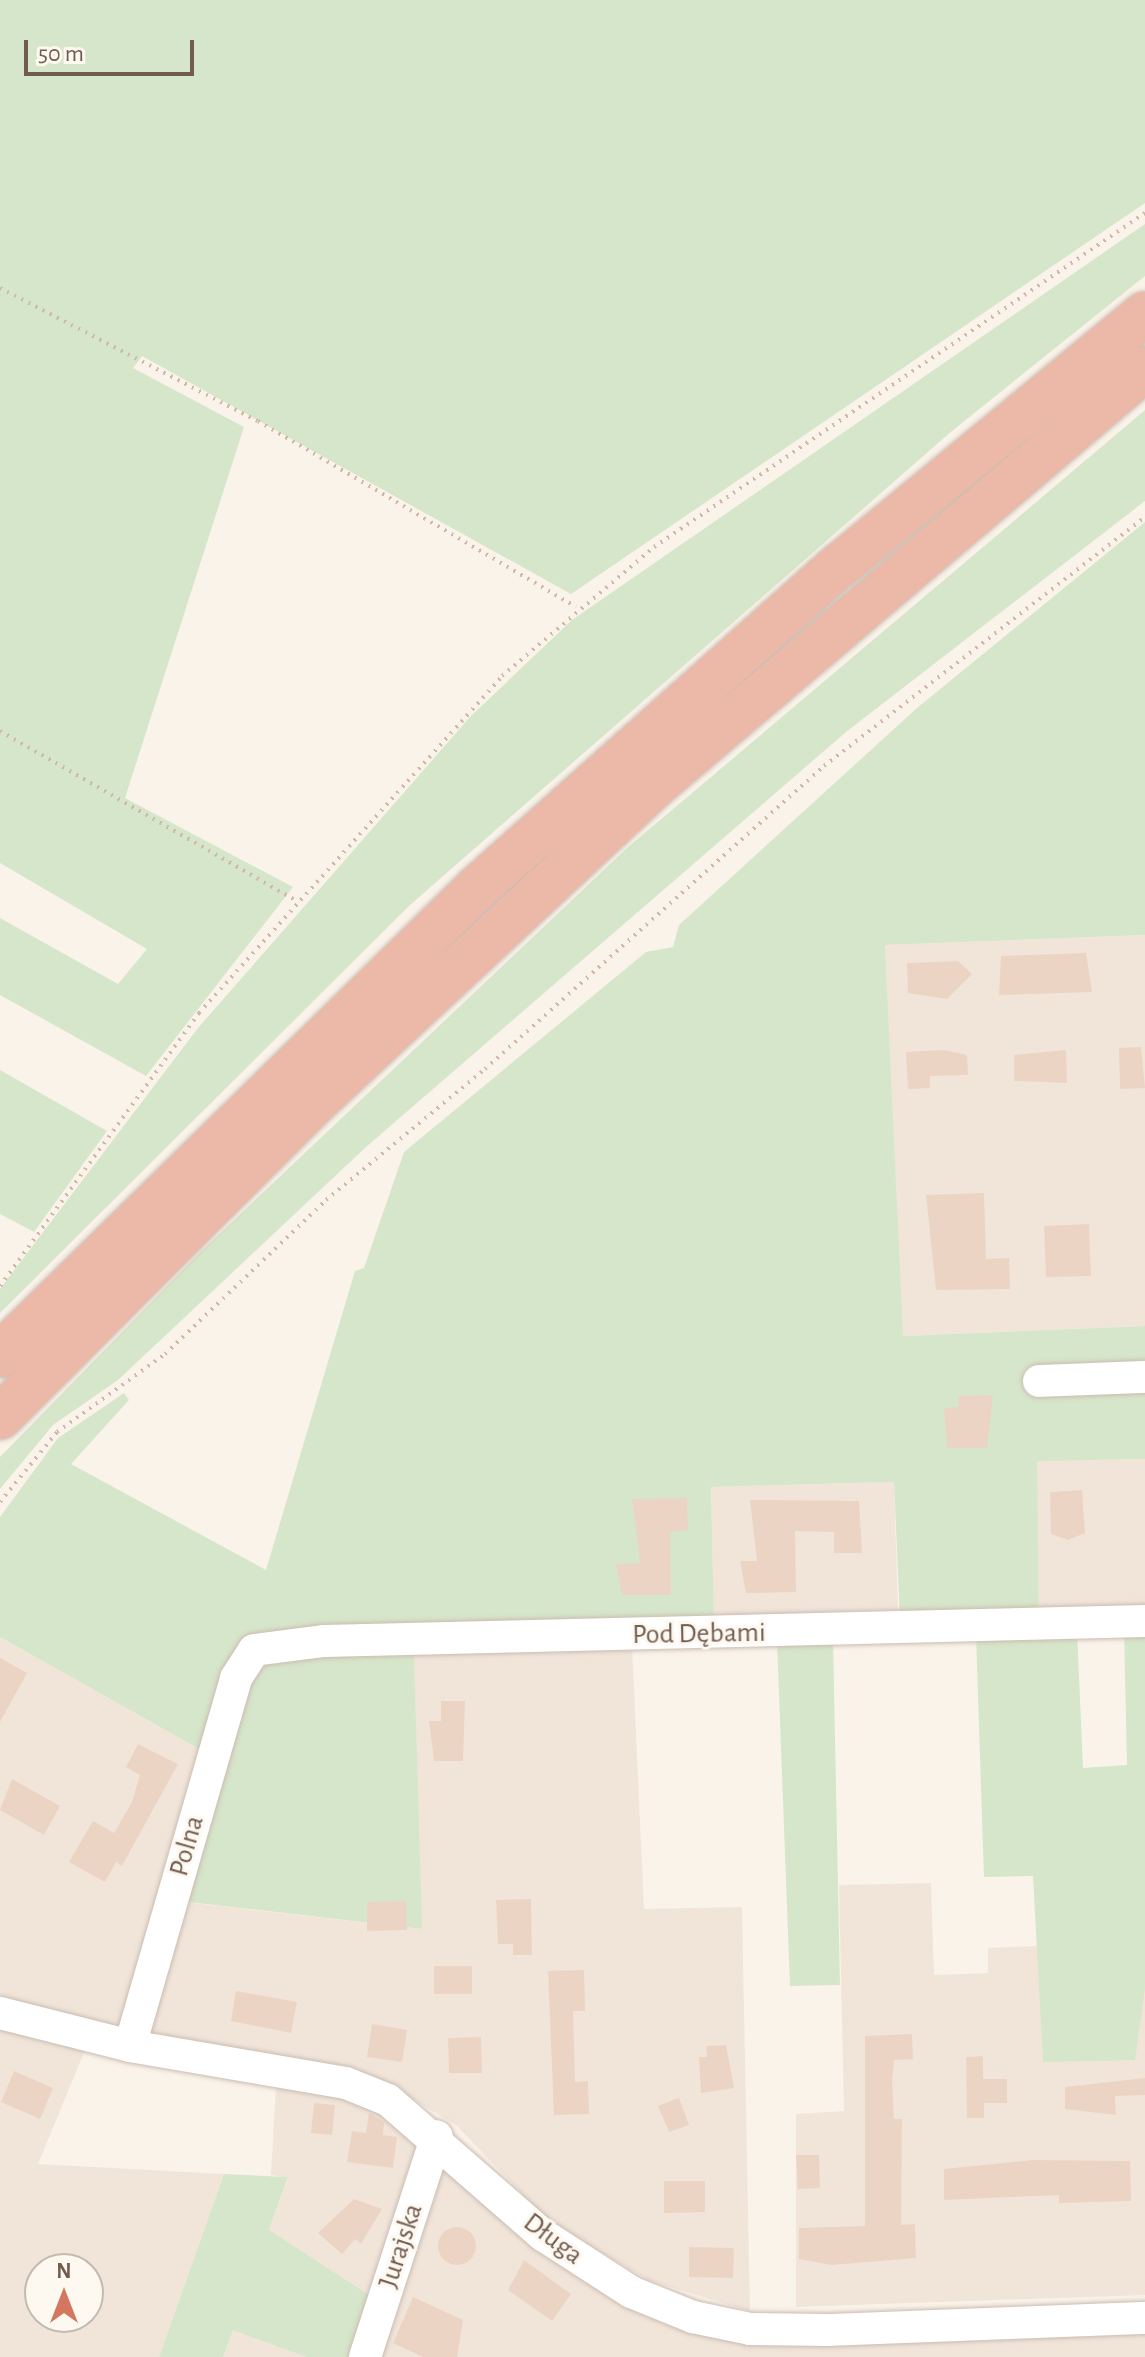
<!DOCTYPE html>
<html>
<head>
<meta charset="utf-8">
<style>
	body { margin:0 }
	#map { position:relative; width:1145px; height:2357px; overflow:hidden; background:#faf3ea; font-family:"Alegreya Sans",sans-serif }
	div>[style] { position:absolute }
	[style*='--x'] { left:calc(var(--x)*1px); top:calc(var(--y)*1px); width:calc(var(--w)*1px); rotate:calc(var(--a)*1deg) }
	.residential>* { inset:0; background:#f1e5da }
	.green>* { inset:0; background:#d6e6ca }
	.building>* { inset:0; background:#ecd4c5 }
	.round { border-radius:50% }
	.path>* { height:4px; margin-top:-2px; transform-origin:0; background:repeating-linear-gradient(90deg,#d1b7a8 0 2px,transparent 0 8px) }
	.roads { filter:drop-shadow(0 0 2px #cbbcb1) drop-shadow(0 0 2px #cbbcb1) }
	.minor>* { height:32px; margin:-16px; padding:0 16px; transform-origin:16px; border-radius:16px; background:#fff }
	.highway>* { height:44px; margin:-22px; padding:0 22px; transform-origin:22px; border-radius:22px; background:#ecb9a9 }
	span { translate:-50% -50%; white-space:nowrap; text-align:center; line-height:1.15; -webkit-text-stroke:6px #fdf8f0; paint-order:stroke }
	.street-label { font-size:28px; color:#725c51 }
	.north { position:absolute; left:24px; top:2253px; width:80px; height:80px; box-sizing:border-box; background:#fdf8f0; border:2px solid #c5bab0; border-radius:50%; rotate:0deg; font-size:22px; font-weight:700; line-height:32px; text-align:center; color:#725c51 }
	.north::after { content:''; display:block; margin:auto; width:28px; height:36px; background:#d47760; clip-path:polygon(50% 0,100% 100%,50% 72%,0 100%) }
	.scale { position:absolute; left:24px; top:40px; width:170px; height:36px; box-sizing:border-box; border:4px solid #725c51; border-top:0; padding-left:10px; font-size:24px; line-height:28px; white-space:nowrap; color:#725c51; -webkit-text-stroke:6px #fdf8f0; paint-order:stroke }
</style>
</head>
<body>
<div id="map">
	<div class="residential">
		<div style="clip-path:polygon(1145px 935px,1145px 1326px,902px 1336px,885px 945px)"></div>
		<div style="clip-path:polygon(1145px 1459px,1145px 1614px,1039px 1617px,1036px 1460px)"></div>
		<div style="clip-path:polygon(894px 1482px,898px 1610px,738px 1616px,714px 1624px,711px 1487px)"></div>
		<div style="clip-path:polygon(0 1637px,208px 1754px,167px 1900px,421px 1929px,414px 1650px,632px 1645px,644px 1909px,742px 1907px,750px 2311px,650px 2281px,547px 2220px,456px 2125px,394px 2088px,129px 2040px,0 1995px)"></div>
		<div style="clip-path:polygon(931px 1883px,934px 1975px,988px 1973px,988px 1948px,1038px 1946px,1043px 2061px,1145px 1988px,1145px 2295px,796px 2307px,796px 2114px,844px 2111px,839px 1885px)"></div>
		<div style="clip-path:polygon(evenodd,0 2024px,85px 2050px,38px 2164px,224px 2174px,159px 2357px,0 2357px,0 2024px,40px 2269px,88px 2269px,88px 2317px,40px 2317px,40px 2269px)"></div>
		<div style="clip-path:polygon(276px 2087px,353px 2096px,405px 2124px,699px 2327px,1145px 2329px,1145px 2357px,223px 2357px,288px 2178px,271px 2175px)"></div>
	</div>
	<div class="green">
		<div style="clip-path:polygon(0 0,1145px 0,1145px 203px,571px 594px,142px 356px,133px 368px,244px 427px,125px 798px,293px 887px,146px 1076px,0 995px,0 918px,118px 984px,147px 949px,0 863px)"></div>
		<div style="clip-path:polygon(1145px 224px,1145px 276px,952px 431px,410px 905px,0 1313px,0 1289px,198px 1028px,470px 717px,572px 620px)"></div>
		<div style="clip-path:polygon(1145px 410px,1145px 501px,846px 732px,366px 1147px,118px 1380px,53px 1425px,0 1489px,0 1457px,197px 1255px,627px 848px)"></div>
		<div style="clip-path:polygon(1145px 522px,1145px 935px,885px 945px,903px 1336px,1145px 1326px,1145px 1459px,1037px 1461px,1039px 1617px,900px 1620px,894px 1482px,711px 1487px,714px 1624px,256px 1644px,208px 1754px,0 1637px,0 1517px,58px 1438px,124px 1393px,129px 1400px,71px 1464px,266px 1570px,355px 1271px,364px 1268px,404px 1152px,646px 952px,673px 947px,679px 925px,917px 708px)"></div>
		<div style="clip-path:polygon(0 1070px,107px 1131px,34px 1232px,0 1214px)"></div>
		<div style="clip-path:polygon(1145px 1627px,1145px 1988px,1135px 2060px,1043px 2062px,1033px 1876px,984px 1877px,976px 1636px,1077px 1630px,1083px 1768px,1127px 1765px,1124px 1628px)"></div>
		<div style="clip-path:polygon(833px 1639px,840px 1985px,790px 1986px,777px 1641px)"></div>
		<div style="clip-path:polygon(414px 1650px,422px 1929px,188px 1902px,246px 1686px,268px 1662px)"></div>
		<div style="clip-path:polygon(224px 2174px,288px 2177px,269px 2230px,372px 2297px,347px 2357px,307px 2357px,233px 2330px,223px 2357px,159px 2357px)"></div>
	</div>
	<div class="building">
		<div style="clip-path:polygon(1086px 953px,1092px 992px,999px 995px,1001px 956px)"></div>
		<div style="clip-path:polygon(958px 961px,972px 974px,947px 999px,908px 993px,907px 963px)"></div>
		<div style="clip-path:polygon(1141px 1047px,1145px 1088px,1120px 1089px,1119px 1048px)"></div>
		<div style="clip-path:polygon(944px 1050px,967px 1055px,968px 1075px,930px 1076px,930px 1088px,908px 1089px,906px 1052px)"></div>
		<div style="clip-path:polygon(1066px 1050px,1067px 1083px,1014px 1081px,1014px 1055px)"></div>
		<div style="clip-path:polygon(984px 1193px,986px 1259px,1009px 1258px,1010px 1289px,936px 1290px,926px 1195px)"></div>
		<div style="clip-path:polygon(1089px 1224px,1091px 1276px,1046px 1277px,1044px 1226px)"></div>
		<div style="clip-path:polygon(993px 1395px,987px 1448px,947px 1448px,944px 1408px,959px 1407px,958px 1396px)"></div>
		<div style="clip-path:polygon(1082px 1490px,1085px 1533px,1068px 1540px,1051px 1534px,1050px 1492px)"></div>
		<div style="clip-path:polygon(687px 1498px,688px 1530px,670px 1532px,671px 1595px,622px 1595px,616px 1564px,640px 1563px,632px 1499px)"></div>
		<div style="clip-path:polygon(750px 1500px,859px 1501px,862px 1553px,834px 1553px,834px 1532px,795px 1531px,796px 1592px,746px 1593px,740px 1561px,757px 1561px)"></div>
		<div style="clip-path:polygon(0 1658px,27px 1673px,0 1722px)"></div>
		<div style="clip-path:polygon(441px 1701px,465px 1701px,463px 1761px,434px 1761px,429px 1721px,441px 1721px)"></div>
		<div style="clip-path:polygon(138px 1744px,178px 1764px,122px 1866px,116px 1862px,105px 1882px,69px 1862px,93px 1821px,114px 1833px,132px 1802px,140px 1775px,126px 1767px)"></div>
		<div style="clip-path:polygon(12px 1779px,60px 1806px,44px 1835px,0 1810px)"></div>
		<div style="clip-path:polygon(531px 1899px,532px 1955px,513px 1955px,513px 1944px,498px 1944px,496px 1900px)"></div>
		<div style="clip-path:polygon(406px 1901px,407px 1930px,367px 1931px,367px 1902px)"></div>
		<div style="clip-path:polygon(434px 1966px,472px 1966px,472px 1994px,434px 1994px)"></div>
		<div style="clip-path:polygon(584px 1970px,585px 2011px,573px 2011px,575px 2082px,588px 2081px,589px 2114px,554px 2115px,548px 1971px)"></div>
		<div style="clip-path:polygon(236px 1991px,297px 2002px,291px 2033px,231px 2021px)"></div>
		<div style="clip-path:polygon(372px 2024px,407px 2030px,402px 2062px,367px 2057px)"></div>
		<div style="clip-path:polygon(912px 2034px,913px 2059px,894px 2060px,892px 2081px,894px 2119px,902px 2119px,901px 2225px,915px 2224px,916px 2258px,831px 2265px,799px 2259px,799px 2228px,865px 2226px,865px 2036px)"></div>
		<div style="clip-path:polygon(481px 2037px,482px 2073px,449px 2073px,448px 2038px)"></div>
		<div style="clip-path:polygon(726px 2045px,734px 2088px,701px 2093px,699px 2057px,707px 2057px,706px 2046px)"></div>
		<div style="clip-path:polygon(983px 2056px,983px 2079px,1007px 2079px,1007px 2103px,984px 2103px,984px 2118px,967px 2118px,966px 2057px)"></div>
		<div style="clip-path:polygon(14px 2071px,53px 2088px,40px 2119px,1px 2102px)"></div>
		<div style="clip-path:polygon(1145px 2078px,1145px 2095px,1115px 2096px,1116px 2115px,1065px 2109px,1065px 2087px)"></div>
		<div style="clip-path:polygon(679px 2098px,689px 2125px,669px 2132px,658px 2106px)"></div>
		<div style="clip-path:polygon(314px 2103px,335px 2105px,332px 2135px,311px 2133px)"></div>
		<div style="clip-path:polygon(369px 2113px,384px 2122px,383px 2135px,397px 2137px,393px 2168px,347px 2162px,352px 2131px,366px 2133px)"></div>
		<div style="clip-path:polygon(796px 2155px,819px 2155px,820px 2188px,798px 2189px)"></div>
		<div style="clip-path:polygon(1033px 2160px,1130px 2161px,1131px 2201px,1059px 2203px,1059px 2195px,944px 2200px,944px 2169px)"></div>
		<div style="clip-path:polygon(664px 2181px,705px 2181px,705px 2212px,664px 2213px)"></div>
		<div style="clip-path:polygon(354px 2199px,382px 2209px,361px 2244px,355px 2239px,342px 2254px,318px 2233px)"></div>
		<div class="round" style="left:438px;top:2227px;width:38px;height:38px"></div>
		<div style="clip-path:polygon(689px 2247px,734px 2248px,733px 2278px,689px 2277px)"></div>
		<div style="clip-path:polygon(524px 2260px,571px 2294px,552px 2321px,508px 2290px)"></div>
		<div style="clip-path:polygon(413px 2297px,463px 2320px,457px 2357px,423px 2357px,393px 2343px)"></div>
	</div>
	<div class="path">
		<div style="--x:0;--y:288;--w:290;--a:27.3"></div>
		<div style="--x:258;--y:421;--w:368;--a:30.3"></div>
		<div style="--x:0;--y:731;--w:344;--a:29.8"></div>
		<div style="--x:0;--y:1286;--w:338;--a:-53.9"></div>
		<div style="--x:199;--y:1013;--w:453;--a:-48"></div>
		<div style="--x:502;--y:676;--w:199;--a:-40.3"></div>
		<div style="--x:654;--y:547;--w:594;--a:-34.23"></div>
		<div style="--x:0;--y:1502;--w:90;--a:-50.8"></div>
		<div style="--x:57;--y:1432;--w:133;--a:-35.8"></div>
		<div style="--x:165;--y:1354;--w:223;--a:-43.7"></div>
		<div style="--x:326;--y:1200;--w:206;--a:-39.5"></div>
		<div style="--x:485;--y:1069;--w:455;--a:-41.8"></div>
		<div style="--x:824;--y:766;--w:406;--a:-37.8"></div>
	</div>
	<div class="roads">
		<div class="minor">
			<div style="--x:1039;--y:1381;--w:106;--a:-2.2"></div>
			<div style="--x:0;--y:2013;--w:134;--a:14.2"></div>
			<div style="--x:130;--y:2046;--w:219;--a:9.7"></div>
			<div style="--x:346;--y:2083;--w:45;--a:22"></div>
			<div style="--x:388;--y:2100;--w:206;--a:41.1"></div>
			<div style="--x:543;--y:2235;--w:105;--a:32.9"></div>
			<div style="--x:631;--y:2292;--w:67;--a:22"></div>
			<div style="--x:693;--y:2317;--w:58;--a:11.9"></div>
			<div style="--x:750;--y:2329;--w:78;--a:0.7"></div>
			<div style="--x:828;--y:2330;--w:317;--a:-2.2"></div>
			<div style="--x:130;--y:2046;--w:383;--a:-73.9"></div>
			<div style="--x:236;--y:1678;--w:33;--a:-57"></div>
			<div style="--x:254;--y:1650;--w:71;--a:-7.3"></div>
			<div style="--x:324;--y:1641;--w:821;--a:-1.4"></div>
			<div style="--x:365;--y:2357;--w:232;--a:-72"></div>
		</div>
		<div class="highway">
			<div style="--x:0;--y:1355;--w:668;--a:-44.39"></div>
			<div style="--x:477;--y:888;--w:484;--a:-41.7"></div>
			<div style="--x:839;--y:566;--w:396;--a:-39.5"></div>
			<div style="--x:0;--y:1417;--w:440;--a:-45"></div>
			<div style="--x:311;--y:1106;--w:468;--a:-43"></div>
			<div style="--x:653;--y:787;--w:646;--a:-40.35"></div>
		</div>
	</div>
	<div class="street-label">
		<span style="left:699px;top:1634px;rotate:-1deg">Pod Dębami</span>
		<span style="left:187px;top:1846px;rotate:-74deg">Polna</span>
		<span style="left:553px;top:2239px;rotate:37deg">Długa</span>
		<span style="left:401px;top:2246px;rotate:-72deg">Jurajska</span>
	</div>
	<div class="north">N</div>
	<div class="scale">50 m</div>
</div>
</body>
</html>
